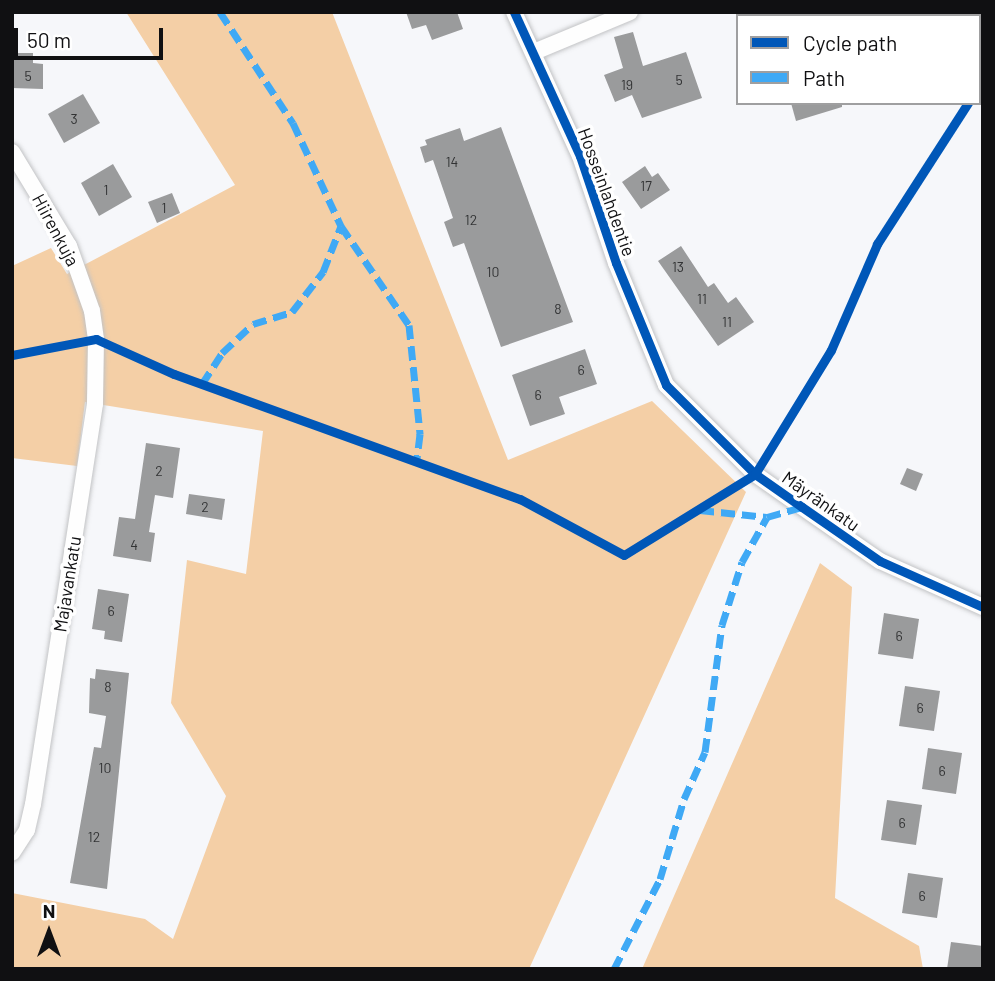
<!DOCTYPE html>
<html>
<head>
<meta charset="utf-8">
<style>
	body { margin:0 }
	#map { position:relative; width:995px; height:981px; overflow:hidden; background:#f6f7fa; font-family:Barlow,sans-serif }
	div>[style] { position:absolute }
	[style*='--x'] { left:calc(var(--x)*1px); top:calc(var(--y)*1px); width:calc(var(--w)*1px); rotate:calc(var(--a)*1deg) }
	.forest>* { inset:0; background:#f4cfa6 }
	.building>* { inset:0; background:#9a9b9c }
	.roads { filter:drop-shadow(0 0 2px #c2c3c5) drop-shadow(0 0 2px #c2c3c5) }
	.service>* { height:8px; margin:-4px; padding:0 4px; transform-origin:4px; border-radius:4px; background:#fefefe }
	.minor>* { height:16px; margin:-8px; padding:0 8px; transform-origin:8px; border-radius:8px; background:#fefefe }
	.quiet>* { height:7px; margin-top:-3.5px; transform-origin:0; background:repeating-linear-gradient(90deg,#3fa9f5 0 14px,transparent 0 21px) }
	.cycleway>* { height:9px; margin:-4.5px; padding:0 4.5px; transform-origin:4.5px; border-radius:4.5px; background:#0057b8 }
	span { translate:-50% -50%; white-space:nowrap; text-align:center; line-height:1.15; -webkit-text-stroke:7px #fff; paint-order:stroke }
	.number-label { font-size:14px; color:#323334 }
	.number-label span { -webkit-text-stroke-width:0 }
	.street-label { font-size:18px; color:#101012 }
	.frame { position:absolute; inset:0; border:14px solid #101012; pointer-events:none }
	.legend { position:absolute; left:736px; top:14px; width:245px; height:91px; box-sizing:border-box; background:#fff; border:2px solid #9f9fa0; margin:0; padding:9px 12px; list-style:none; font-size:21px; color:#101012 }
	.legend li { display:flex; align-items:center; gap:14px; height:35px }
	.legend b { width:35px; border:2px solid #9f9fa0 }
	.north { position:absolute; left:14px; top:897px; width:70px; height:70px; -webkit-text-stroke:5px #fff; paint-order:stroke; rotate:0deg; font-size:19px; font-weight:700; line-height:28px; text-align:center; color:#101012 }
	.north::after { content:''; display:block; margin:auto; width:24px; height:32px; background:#101012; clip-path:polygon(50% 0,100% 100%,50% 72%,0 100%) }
	.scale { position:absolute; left:14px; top:28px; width:149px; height:32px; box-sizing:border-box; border:4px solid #101012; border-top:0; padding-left:9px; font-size:21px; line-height:24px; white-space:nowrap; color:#101012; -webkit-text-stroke:5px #fff; paint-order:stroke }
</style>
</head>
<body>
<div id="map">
	<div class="forest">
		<div style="clip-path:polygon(126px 12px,332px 12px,508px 460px,652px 401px,746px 492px,529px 969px,12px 969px,12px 893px,145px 919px,173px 939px,226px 796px,171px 703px,187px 560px,246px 574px,263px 431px,85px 402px,77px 466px,12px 458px,12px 266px,51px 248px,67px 274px,235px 185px)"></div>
		<div style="clip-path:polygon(820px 563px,852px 587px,835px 898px,919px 946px,923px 969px,642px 969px)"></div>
	</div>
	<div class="building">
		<div style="clip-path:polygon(406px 12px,457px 12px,463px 29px,432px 40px,426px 25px,412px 29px)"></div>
		<div style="clip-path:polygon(633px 32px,643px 66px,686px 52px,702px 98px,642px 118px,632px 95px,615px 102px,604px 75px,623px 68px,614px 37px)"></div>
		<div style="clip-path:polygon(12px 53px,33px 53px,33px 63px,43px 64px,43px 89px,12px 88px)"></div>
		<div style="clip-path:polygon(83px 94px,100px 123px,64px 143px,48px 114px)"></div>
		<div style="clip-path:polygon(791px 103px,842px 103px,842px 107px,796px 121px)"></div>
		<div style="clip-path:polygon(501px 127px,573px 322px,501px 347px,464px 243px,453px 247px,444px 222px,453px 218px,433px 160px,425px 163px,420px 147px,427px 145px,425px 140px,460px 128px,464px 141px)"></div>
		<div style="clip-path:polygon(113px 164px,132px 197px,99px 216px,81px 183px)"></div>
		<div style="clip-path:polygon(645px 166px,652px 177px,658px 173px,670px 190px,641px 209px,622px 182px)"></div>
		<div style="clip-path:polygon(172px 193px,180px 213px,157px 223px,148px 202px)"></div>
		<div style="clip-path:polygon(681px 246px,708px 287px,714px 283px,728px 303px,736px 297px,754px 322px,718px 346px,658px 261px)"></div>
		<div style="clip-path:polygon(585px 349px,597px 384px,559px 397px,565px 414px,530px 426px,512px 375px)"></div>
		<div style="clip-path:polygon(146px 443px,180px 448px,173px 498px,155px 495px,149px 532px,155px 533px,151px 562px,113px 556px,119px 517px,135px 519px)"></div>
		<div style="clip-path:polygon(907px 468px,923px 474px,916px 491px,900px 484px)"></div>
		<div style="clip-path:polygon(189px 494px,225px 499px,222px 520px,186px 514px)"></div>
		<div style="clip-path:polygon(98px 589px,129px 594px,122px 642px,104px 639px,105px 631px,92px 629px)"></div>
		<div style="clip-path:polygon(884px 613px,919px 619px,913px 659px,878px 654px)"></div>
		<div style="clip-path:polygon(96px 669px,129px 673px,107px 889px,70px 883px,94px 747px,101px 748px,106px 716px,89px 713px,90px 678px,95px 679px)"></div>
		<div style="clip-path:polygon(905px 686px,940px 691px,934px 731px,899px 726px)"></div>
		<div style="clip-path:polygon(928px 748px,962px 753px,956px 794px,922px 789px)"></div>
		<div style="clip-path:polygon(887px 800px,922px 805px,916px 845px,881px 840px)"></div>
		<div style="clip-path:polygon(908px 873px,943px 878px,937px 918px,902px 913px)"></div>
		<div style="clip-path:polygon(951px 942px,983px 946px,983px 969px,947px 969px)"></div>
	</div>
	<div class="roads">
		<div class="service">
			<div style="--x:750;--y:12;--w:4;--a:76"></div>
		</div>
		<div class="minor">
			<div style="--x:514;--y:12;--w:158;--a:65.4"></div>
			<div style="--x:580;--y:156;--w:113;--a:71.4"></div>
			<div style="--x:616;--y:263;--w:132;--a:67.7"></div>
			<div style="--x:666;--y:385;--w:126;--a:45"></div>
			<div style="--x:755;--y:474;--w:57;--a:35.1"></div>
			<div style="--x:802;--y:507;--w:95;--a:34.7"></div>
			<div style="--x:880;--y:561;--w:113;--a:24.1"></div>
			<div style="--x:534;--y:52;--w:104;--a:-22.6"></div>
			<div style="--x:12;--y:152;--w:110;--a:58.8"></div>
			<div style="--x:69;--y:246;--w:69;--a:70.5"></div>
			<div style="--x:92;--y:311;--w:28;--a:82"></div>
			<div style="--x:96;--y:339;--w:65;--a:90.9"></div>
			<div style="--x:95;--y:404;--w:405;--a:98.8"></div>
			<div style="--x:33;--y:804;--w:27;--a:103"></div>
			<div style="--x:27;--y:830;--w:27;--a:123"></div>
		</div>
	</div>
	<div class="quiet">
		<div style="--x:220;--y:12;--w:133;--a:56.7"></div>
		<div style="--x:293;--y:123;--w:114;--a:65"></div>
		<div style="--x:341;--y:226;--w:120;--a:55.5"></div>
		<div style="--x:409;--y:325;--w:110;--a:84.2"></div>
		<div style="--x:420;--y:434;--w:26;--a:97"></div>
		<div style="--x:202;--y:384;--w:37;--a:-57"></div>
		<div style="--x:222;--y:353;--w:42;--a:-43.1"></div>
		<div style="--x:253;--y:324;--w:41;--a:-17.1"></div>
		<div style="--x:292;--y:312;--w:51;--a:-52.2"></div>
		<div style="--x:323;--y:272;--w:49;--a:-68.6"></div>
		<div style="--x:700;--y:510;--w:67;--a:6"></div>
		<div style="--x:614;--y:969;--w:101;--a:-62.9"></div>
		<div style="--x:660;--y:879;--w:84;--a:-73.3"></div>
		<div style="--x:684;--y:799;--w:51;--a:-65.9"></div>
		<div style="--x:705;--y:752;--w:128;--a:-82.4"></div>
		<div style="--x:722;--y:625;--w:66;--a:-72.4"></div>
		<div style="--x:742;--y:562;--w:51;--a:-60.9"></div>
		<div style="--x:767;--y:517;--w:36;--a:-16"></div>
	</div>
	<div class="cycleway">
		<div style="--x:514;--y:12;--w:158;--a:65.4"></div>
		<div style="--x:580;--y:156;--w:113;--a:71.4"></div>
		<div style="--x:616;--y:263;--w:132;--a:67.7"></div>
		<div style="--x:666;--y:385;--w:126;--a:45"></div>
		<div style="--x:755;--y:474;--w:57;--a:35.1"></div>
		<div style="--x:802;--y:507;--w:95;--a:34.7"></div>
		<div style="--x:880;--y:561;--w:113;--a:24.1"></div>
		<div style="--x:12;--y:355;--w:86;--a:-10.8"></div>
		<div style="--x:96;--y:339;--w:85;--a:24.2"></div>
		<div style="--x:174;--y:374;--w:368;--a:19.9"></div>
		<div style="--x:520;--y:499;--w:118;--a:28.3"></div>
		<div style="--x:624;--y:555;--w:154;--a:-31.7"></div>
		<div style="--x:755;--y:474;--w:145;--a:-58.5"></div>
		<div style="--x:831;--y:350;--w:116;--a:-66.5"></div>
		<div style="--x:877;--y:244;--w:168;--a:-57.2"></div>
	</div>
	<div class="number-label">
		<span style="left:28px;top:76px">5</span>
		<span style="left:679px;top:80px">5</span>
		<span style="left:627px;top:85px">19</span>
		<span style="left:74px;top:119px">3</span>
		<span style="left:452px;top:162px">14</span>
		<span style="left:646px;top:186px">17</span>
		<span style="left:106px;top:190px">1</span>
		<span style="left:164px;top:208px">1</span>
		<span style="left:471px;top:220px">12</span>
		<span style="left:678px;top:267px">13</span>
		<span style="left:493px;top:272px">10</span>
		<span style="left:702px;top:299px">11</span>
		<span style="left:558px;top:309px">8</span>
		<span style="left:727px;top:322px">11</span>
		<span style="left:581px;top:370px">6</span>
		<span style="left:538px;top:395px">6</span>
		<span style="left:159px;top:471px">2</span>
		<span style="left:205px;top:507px">2</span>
		<span style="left:134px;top:545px">4</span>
		<span style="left:111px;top:611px">6</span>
		<span style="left:899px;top:636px">6</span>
		<span style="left:108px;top:687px">8</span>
		<span style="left:920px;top:708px">6</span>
		<span style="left:105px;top:768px">10</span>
		<span style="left:942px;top:771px">6</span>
		<span style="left:902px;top:823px">6</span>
		<span style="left:94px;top:837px">12</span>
		<span style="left:922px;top:896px">6</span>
	</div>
	<div class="street-label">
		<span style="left:607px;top:192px;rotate:70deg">Hosseinlahdentie</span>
		<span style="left:56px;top:230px;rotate:62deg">Hiirenkuja</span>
		<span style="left:821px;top:501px;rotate:35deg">Mäyränkatu</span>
		<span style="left:67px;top:584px;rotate:-81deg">Majavankatu</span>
	</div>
	<div class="frame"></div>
	<ul class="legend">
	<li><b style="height:9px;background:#0057b8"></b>Cycle path</li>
	<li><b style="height:9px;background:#3fa9f5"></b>Path</li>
	</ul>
	<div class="north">N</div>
	<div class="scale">50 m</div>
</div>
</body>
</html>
